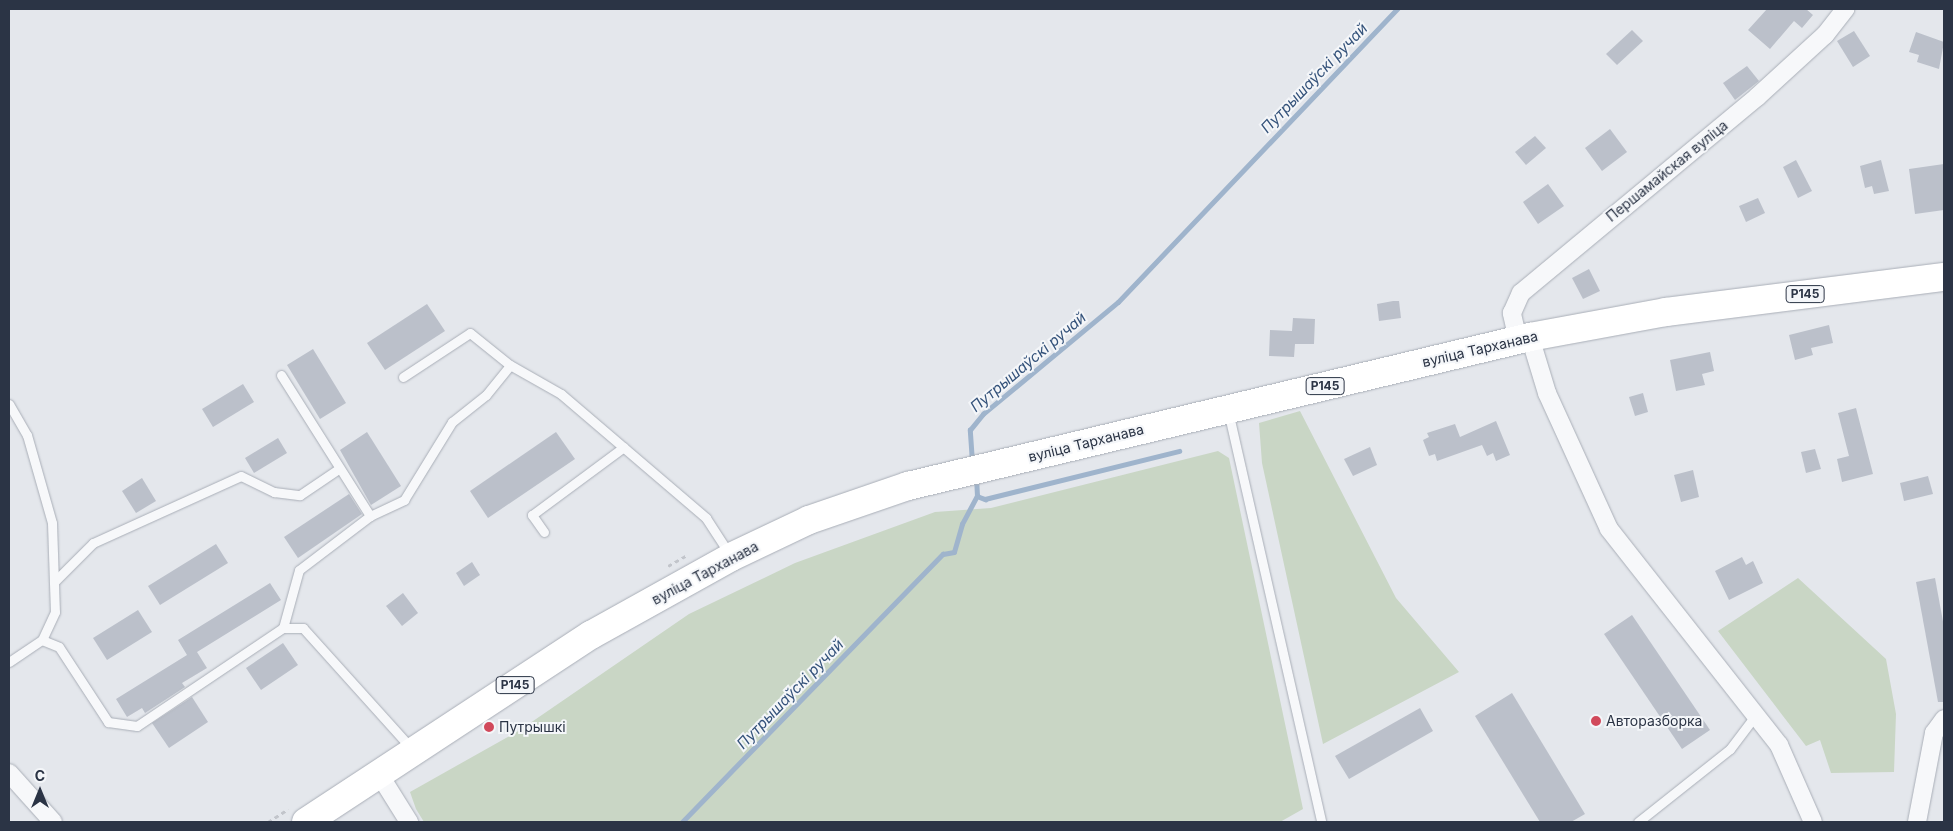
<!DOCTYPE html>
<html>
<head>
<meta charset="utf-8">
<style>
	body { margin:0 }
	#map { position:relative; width:1953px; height:831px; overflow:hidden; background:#e4e7ec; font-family:Inter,sans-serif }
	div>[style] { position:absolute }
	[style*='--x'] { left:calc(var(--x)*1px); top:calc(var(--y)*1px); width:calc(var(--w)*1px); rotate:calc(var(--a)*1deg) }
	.green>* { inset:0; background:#c9d6c5 }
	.stream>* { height:4.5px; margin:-2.25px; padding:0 2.25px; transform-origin:2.25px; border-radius:2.25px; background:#9fb4cc }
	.building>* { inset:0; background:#bbc0ca }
	.path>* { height:2.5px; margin-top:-1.25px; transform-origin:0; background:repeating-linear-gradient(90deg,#c2c5cb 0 4px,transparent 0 8px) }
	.roads { filter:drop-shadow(0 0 1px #a9aeb7) drop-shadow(0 0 1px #a9aeb7) }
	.service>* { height:9px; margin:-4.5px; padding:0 4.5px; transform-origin:4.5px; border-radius:4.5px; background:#f7f8fa }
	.minor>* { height:18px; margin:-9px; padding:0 9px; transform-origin:9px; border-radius:9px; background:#f7f8fa }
	.primary>* { height:28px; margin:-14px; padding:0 14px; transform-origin:14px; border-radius:14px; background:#fff }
	.dots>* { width:14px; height:14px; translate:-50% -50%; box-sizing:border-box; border:2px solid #f4f6f9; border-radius:50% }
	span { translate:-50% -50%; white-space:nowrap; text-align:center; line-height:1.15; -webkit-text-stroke:4px #f4f6f9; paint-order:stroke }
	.shield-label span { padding:1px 4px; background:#f4f6f9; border:1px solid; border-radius:4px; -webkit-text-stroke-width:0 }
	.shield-label { font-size:12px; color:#2b3445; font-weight:700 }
	.street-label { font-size:14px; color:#2b3445 }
	.poi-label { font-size:14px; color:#2b3445 }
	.left { translate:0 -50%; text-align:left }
	.water-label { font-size:15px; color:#34527a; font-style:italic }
	.frame { position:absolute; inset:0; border:10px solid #2b3445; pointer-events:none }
	.north { position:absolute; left:15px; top:766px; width:50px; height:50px; -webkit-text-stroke:4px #f4f6f9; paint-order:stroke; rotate:0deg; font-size:14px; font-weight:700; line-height:20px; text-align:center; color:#2b3445 }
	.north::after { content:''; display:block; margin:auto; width:18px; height:22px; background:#2b3445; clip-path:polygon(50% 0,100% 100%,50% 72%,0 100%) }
</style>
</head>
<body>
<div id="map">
	<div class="green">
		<div style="clip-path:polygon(1300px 411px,1396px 598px,1459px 672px,1323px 744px,1262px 463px,1259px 423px)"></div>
		<div style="clip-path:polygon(1218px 451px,1229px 458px,1303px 809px,1280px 822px,424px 822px,416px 809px,410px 792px,520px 730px,689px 614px,795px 563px,935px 512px,991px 508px)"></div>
		<div style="clip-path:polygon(1798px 578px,1886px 659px,1896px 714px,1894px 772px,1831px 773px,1820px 740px,1806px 746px,1718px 631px)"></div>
	</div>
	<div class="stream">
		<div style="--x:972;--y:462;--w:32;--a:-94"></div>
		<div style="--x:970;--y:430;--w:21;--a:-51"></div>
		<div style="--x:983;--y:414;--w:175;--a:-39.7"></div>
		<div style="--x:1118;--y:302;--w:405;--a:-46.4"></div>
		<div style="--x:977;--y:496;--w:9;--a:21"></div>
		<div style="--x:985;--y:499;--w:200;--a:-13.9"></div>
		<div style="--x:682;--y:822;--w:374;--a:-45.8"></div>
		<div style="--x:943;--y:554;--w:11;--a:-10"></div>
		<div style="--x:954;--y:552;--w:29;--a:-74"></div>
		<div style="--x:962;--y:524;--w:32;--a:-62"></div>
		<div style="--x:977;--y:496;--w:17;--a:-93"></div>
	</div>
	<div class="building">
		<div style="clip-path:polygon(1767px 9px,1806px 9px,1813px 15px,1802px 28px,1794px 21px,1770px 49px,1748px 30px)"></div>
		<div style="clip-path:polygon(1632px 30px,1643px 41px,1617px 65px,1606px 54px)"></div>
		<div style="clip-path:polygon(1854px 31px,1870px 56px,1853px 67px,1837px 41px)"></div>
		<div style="clip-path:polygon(1916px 32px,1944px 42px,1939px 69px,1917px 62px,1919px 55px,1909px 52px)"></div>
		<div style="clip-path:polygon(1747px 66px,1759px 81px,1735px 100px,1723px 83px)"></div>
		<div style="clip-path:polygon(1610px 129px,1627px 152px,1602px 171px,1585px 148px)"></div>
		<div style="clip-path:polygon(1535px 136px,1546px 148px,1526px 165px,1515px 152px)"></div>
		<div style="clip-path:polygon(1796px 160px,1812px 191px,1798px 198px,1783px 167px)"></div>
		<div style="clip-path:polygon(1881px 160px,1889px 191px,1874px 194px,1872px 186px,1865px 188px,1860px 166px)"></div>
		<div style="clip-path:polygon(1944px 164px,1944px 210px,1915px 214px,1909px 169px)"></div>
		<div style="clip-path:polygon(1548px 184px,1564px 206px,1538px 224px,1523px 202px)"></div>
		<div style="clip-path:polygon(1758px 198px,1765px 213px,1746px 222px,1739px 206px)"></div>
		<div style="clip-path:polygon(1589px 269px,1600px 291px,1583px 299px,1572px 278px)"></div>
		<div style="clip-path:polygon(1393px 301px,1399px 301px,1401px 318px,1379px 321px,1377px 304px)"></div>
		<div style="clip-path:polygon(427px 304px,445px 331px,385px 370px,367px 343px)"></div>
		<div style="clip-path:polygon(1293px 318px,1315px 319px,1314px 344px,1295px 344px,1294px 357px,1269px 356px,1270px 330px,1292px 331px)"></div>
		<div style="clip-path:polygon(1829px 325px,1833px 343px,1811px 348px,1813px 355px,1795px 360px,1789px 335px)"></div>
		<div style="clip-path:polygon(313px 349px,346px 403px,320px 419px,287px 365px)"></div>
		<div style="clip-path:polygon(1710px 352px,1714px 371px,1702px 374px,1705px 385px,1676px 391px,1670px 360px)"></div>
		<div style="clip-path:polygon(243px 384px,254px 402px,213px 427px,202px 409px)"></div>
		<div style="clip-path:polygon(1643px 393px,1648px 412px,1635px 416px,1629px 397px)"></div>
		<div style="clip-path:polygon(1856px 408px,1873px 474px,1842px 482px,1837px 459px,1849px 456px,1838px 413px)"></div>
		<div style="clip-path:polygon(1496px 421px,1510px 455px,1496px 461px,1493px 453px,1487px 456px,1482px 445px,1437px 461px,1435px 454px,1429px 456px,1423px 440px,1429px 437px,1427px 433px,1455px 424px,1460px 437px)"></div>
		<div style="clip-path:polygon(367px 432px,401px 486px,371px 505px,340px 450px)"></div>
		<div style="clip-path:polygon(556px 432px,575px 459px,488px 518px,470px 491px)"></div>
		<div style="clip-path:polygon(278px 438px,287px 453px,254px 473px,245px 458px)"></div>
		<div style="clip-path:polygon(1370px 447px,1377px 465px,1353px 476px,1344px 459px)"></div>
		<div style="clip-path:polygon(1815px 449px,1821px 469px,1806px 473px,1801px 452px)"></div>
		<div style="clip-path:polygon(1693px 470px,1699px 497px,1681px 502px,1674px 475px)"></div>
		<div style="clip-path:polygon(1928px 476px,1933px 494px,1904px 501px,1900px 483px)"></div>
		<div style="clip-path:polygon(142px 478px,156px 501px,136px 513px,122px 491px)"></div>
		<div style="clip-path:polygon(349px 494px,362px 514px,298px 558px,284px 537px)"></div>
		<div style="clip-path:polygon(216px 544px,228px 563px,160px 605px,148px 586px)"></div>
		<div style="clip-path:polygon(1742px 557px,1746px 565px,1753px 561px,1763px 583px,1729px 600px,1715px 571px)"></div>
		<div style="clip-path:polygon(472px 562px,480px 575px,464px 586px,456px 573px)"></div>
		<div style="clip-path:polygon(1935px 578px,1944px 627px,1944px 702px,1938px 702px,1916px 582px)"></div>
		<div style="clip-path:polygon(270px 583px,281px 600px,197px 652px,207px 668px,182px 683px,185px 687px,145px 713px,142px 708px,127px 717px,116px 699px,187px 655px,178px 640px)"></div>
		<div style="clip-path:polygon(403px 593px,418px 613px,402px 626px,386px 606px)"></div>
		<div style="clip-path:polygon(138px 610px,152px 632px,107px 660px,93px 638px)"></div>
		<div style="clip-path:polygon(1632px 615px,1710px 730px,1682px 749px,1604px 634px)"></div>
		<div style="clip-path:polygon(283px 643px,298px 665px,261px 690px,246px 668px)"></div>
		<div style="clip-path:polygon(1512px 693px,1585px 814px,1571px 822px,1540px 822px,1475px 716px)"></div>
		<div style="clip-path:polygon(192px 697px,208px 722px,169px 748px,152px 723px)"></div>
		<div style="clip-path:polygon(1420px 708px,1433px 731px,1349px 779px,1335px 756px)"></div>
	</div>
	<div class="path">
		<div style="--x:668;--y:566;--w:22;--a:-30"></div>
		<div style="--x:268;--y:822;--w:24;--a:-33"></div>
	</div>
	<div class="roads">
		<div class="service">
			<div style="--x:281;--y:375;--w:167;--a:57.7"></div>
			<div style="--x:370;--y:516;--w:38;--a:-25"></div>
			<div style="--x:404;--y:500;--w:92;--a:-58.4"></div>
			<div style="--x:452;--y:422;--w:43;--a:-38.5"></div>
			<div style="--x:486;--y:395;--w:38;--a:-51"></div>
			<div style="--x:510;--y:365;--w:59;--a:29.6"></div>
			<div style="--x:561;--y:394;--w:191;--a:40.5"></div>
			<div style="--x:706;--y:518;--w:44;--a:57"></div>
			<div style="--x:403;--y:377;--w:80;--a:-33.3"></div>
			<div style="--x:470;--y:333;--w:51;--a:38.7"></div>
			<div style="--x:9;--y:404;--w:36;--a:60"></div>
			<div style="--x:27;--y:435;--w:91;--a:74.1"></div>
			<div style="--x:52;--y:523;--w:89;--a:88.1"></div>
			<div style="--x:55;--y:612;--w:31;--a:115"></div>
			<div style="--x:1228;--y:411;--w:421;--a:77.2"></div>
			<div style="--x:544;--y:532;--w:21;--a:-125"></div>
			<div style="--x:532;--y:515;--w:114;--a:-36.5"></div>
			<div style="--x:54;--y:582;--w:55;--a:-45"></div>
			<div style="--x:93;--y:543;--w:162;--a:-24.4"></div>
			<div style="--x:241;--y:476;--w:37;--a:26"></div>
			<div style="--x:274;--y:492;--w:26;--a:7"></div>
			<div style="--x:300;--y:495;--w:45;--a:-34"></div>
			<div style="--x:283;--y:628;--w:60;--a:-74.6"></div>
			<div style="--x:299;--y:570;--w:89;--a:-37.3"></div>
			<div style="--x:9;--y:662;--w:40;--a:-34"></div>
			<div style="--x:42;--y:640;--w:18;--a:22"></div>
			<div style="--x:59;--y:647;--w:90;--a:56.8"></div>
			<div style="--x:108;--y:722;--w:29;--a:8"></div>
			<div style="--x:137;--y:726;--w:176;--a:-33.9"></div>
			<div style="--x:283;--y:628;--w:20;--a:0"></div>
			<div style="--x:303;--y:628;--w:163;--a:48"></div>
			<div style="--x:1638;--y:822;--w:117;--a:-38.4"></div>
			<div style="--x:1730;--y:749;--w:41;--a:-52.9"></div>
		</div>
		<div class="minor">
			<div style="--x:1530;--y:337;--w:59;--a:73.1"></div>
			<div style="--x:1547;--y:393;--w:149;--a:65.5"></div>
			<div style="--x:1609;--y:529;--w:275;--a:51.8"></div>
			<div style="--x:1779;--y:745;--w:84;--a:66.2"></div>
			<div style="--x:1518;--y:340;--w:28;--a:-103"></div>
			<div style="--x:1512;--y:313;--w:22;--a:-66"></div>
			<div style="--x:1521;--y:293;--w:307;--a:-39.7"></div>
			<div style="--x:1757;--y:97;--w:92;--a:-42.4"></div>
			<div style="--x:1825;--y:35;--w:33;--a:-52"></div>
			<div style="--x:9;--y:773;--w:66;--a:48.1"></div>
			<div style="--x:379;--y:774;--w:57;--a:58"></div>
			<div style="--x:1917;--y:822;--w:91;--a:-79.2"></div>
			<div style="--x:1934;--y:733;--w:17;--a:-54"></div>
		</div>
		<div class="primary">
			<div style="--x:306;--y:822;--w:341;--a:-33.3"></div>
			<div style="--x:591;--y:635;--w:160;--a:-29.1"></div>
			<div style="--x:731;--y:557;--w:86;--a:-25.4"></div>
			<div style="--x:809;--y:520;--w:105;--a:-19"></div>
			<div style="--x:908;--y:486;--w:640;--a:-13.47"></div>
			<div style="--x:1530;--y:337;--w:138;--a:-10.4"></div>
			<div style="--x:1666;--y:312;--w:280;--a:-7.2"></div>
		</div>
	</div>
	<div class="dots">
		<div style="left:1596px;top:721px;background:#d1495b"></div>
		<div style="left:489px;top:727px;background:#d1495b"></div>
	</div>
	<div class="shield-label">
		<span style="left:1805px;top:294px">Р145</span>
		<span style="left:1325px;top:386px">Р145</span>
		<span style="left:515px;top:685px">Р145</span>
	</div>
	<div class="street-label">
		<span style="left:1667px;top:171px;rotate:-39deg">Першамайская вуліца</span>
		<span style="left:1480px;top:349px;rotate:-13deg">вуліца Тарханава</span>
		<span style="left:1086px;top:443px;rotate:-14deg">вуліца Тарханава</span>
		<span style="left:705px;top:573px;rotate:-28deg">вуліца Тарханава</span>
	</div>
	<div class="poi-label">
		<span class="left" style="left:1606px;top:721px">Авторазборка</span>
		<span class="left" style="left:499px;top:727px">Путрышкі</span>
	</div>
	<div class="water-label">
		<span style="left:1314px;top:78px;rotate:-46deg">Путрышаўскі ручай</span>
		<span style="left:1028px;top:362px;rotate:-40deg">Путрышаўскі ручай</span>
		<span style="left:790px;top:694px;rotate:-46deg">Путрышаўскі ручай</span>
	</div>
	<div class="frame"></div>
	<div class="north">С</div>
</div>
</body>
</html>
